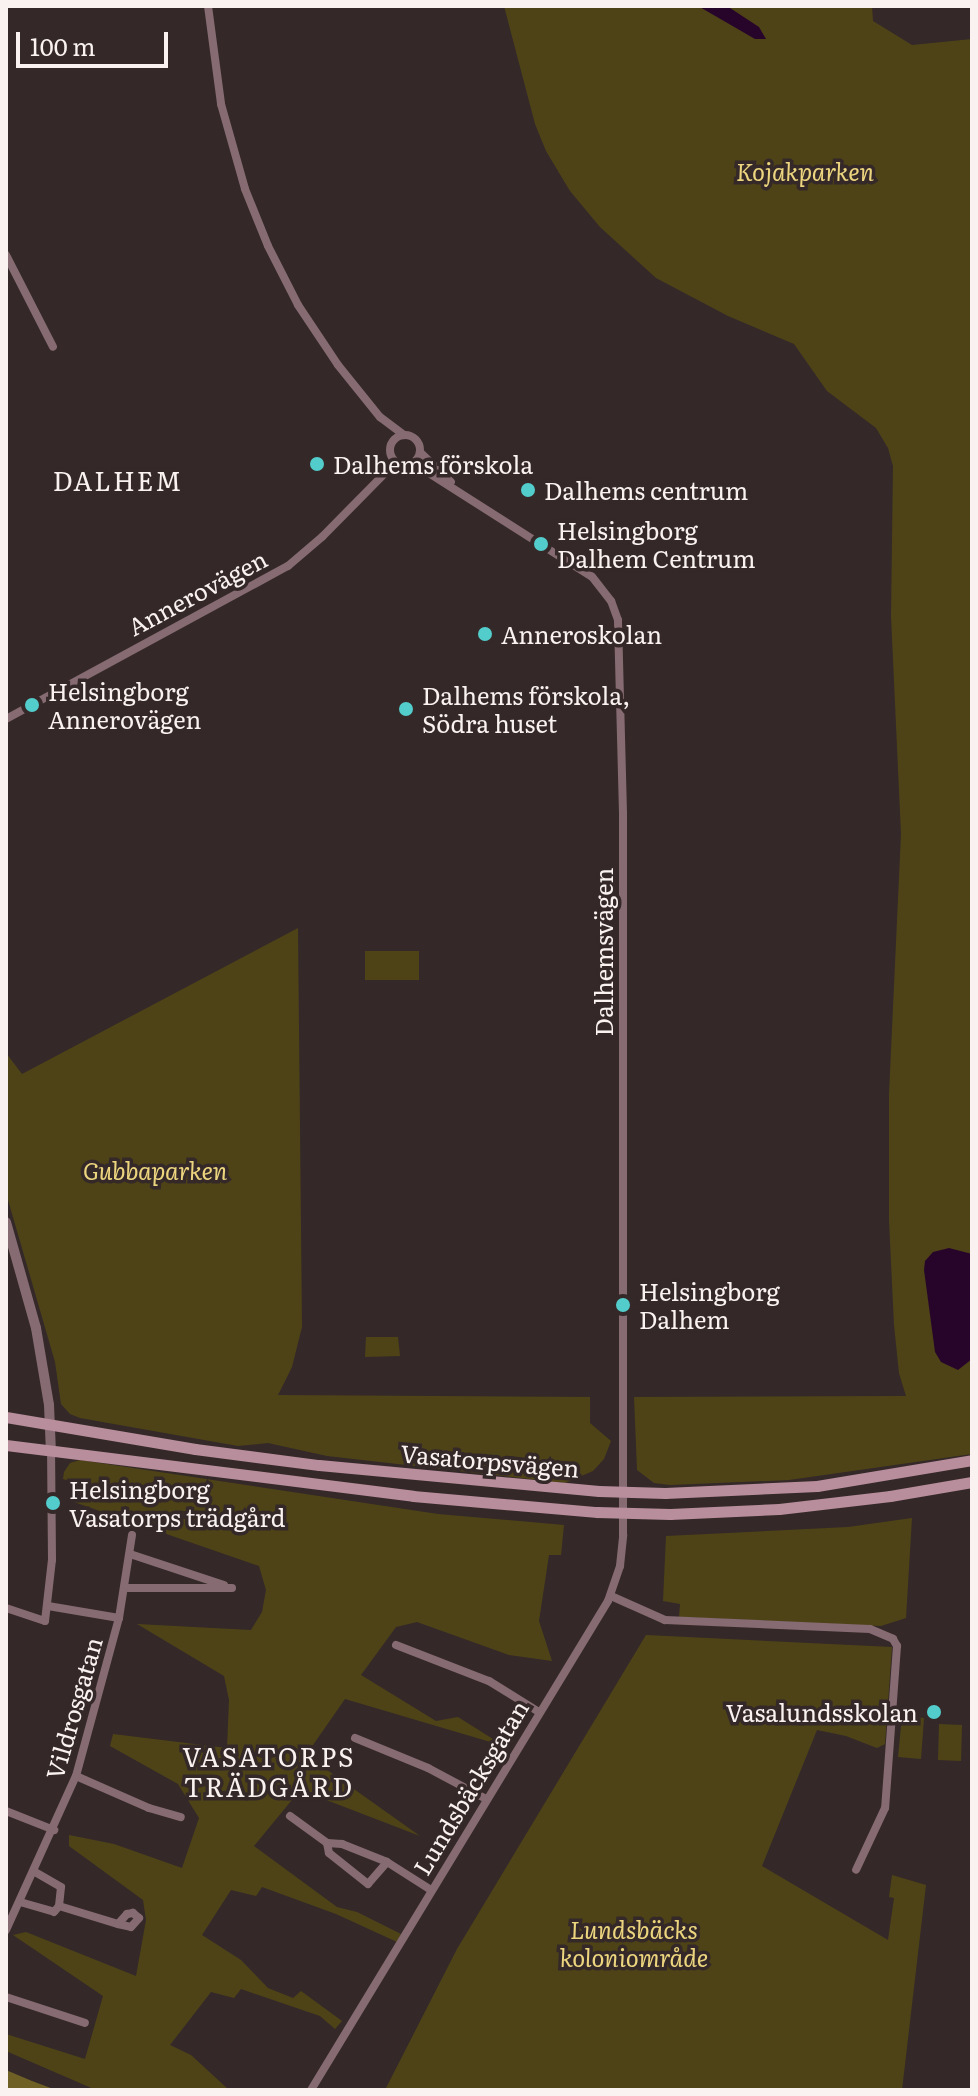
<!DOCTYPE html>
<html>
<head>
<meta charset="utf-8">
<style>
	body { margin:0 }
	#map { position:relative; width:978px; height:2096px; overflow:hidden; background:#342928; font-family:Literata,serif }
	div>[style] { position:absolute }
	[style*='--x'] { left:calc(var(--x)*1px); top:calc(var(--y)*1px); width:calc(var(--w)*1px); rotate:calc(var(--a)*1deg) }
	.green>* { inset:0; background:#4e4317 }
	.forest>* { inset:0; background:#6f6025 }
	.water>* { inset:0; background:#27052b }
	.minor>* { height:8px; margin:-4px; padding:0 4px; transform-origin:4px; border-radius:4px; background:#866b73 }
	.minor>.ring { margin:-4px; padding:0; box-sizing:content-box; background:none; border:8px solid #866b73; border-radius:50% }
	.tertiary>* { height:10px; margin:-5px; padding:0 5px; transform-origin:5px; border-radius:5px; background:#866b73 }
	.secondary>* { height:11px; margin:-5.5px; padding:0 5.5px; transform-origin:5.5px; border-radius:5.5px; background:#b88d9c }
	.dots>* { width:22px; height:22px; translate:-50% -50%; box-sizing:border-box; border:4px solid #342928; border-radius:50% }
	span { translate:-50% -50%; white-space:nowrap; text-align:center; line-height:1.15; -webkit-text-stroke:7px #342928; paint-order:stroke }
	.park-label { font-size:24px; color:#ecd57e; font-style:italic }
	.poi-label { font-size:24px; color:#f9f2f1 }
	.left { translate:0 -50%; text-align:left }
	.right { translate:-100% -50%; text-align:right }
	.street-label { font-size:24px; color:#f9f2f1 }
	.neighbourhood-label { font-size:26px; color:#f9f2f1; letter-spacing:2px }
	.frame { position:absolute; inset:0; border:8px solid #f9f2f1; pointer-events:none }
	.scale { position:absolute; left:16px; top:32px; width:152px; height:36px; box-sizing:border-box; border:4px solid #f9f2f1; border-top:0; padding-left:10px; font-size:24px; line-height:28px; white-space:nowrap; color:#f9f2f1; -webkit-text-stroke:6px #342928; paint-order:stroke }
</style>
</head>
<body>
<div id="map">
	<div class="green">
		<div style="clip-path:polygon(504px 6px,872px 6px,873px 21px,912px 45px,972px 39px,972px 1454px,789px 1480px,670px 1485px,654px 1483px,637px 1470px,634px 1397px,906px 1396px,899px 1373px,894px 1325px,889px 1220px,889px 1094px,901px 834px,891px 616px,893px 466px,888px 448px,876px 428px,827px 391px,794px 344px,728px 316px,656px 278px,600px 227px,570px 191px,546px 151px,535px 124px)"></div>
		<div style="clip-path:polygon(298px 928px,302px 1327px,292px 1367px,278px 1395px,590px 1397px,590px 1423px,611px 1441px,604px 1459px,593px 1471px,565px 1483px,327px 1456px,268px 1443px,238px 1446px,80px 1418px,70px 1414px,61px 1404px,55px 1362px,6px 1193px,6px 1053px,22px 1074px)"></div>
		<div style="clip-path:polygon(365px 951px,419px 951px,419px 980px,365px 980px)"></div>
		<div style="clip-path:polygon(366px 1337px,398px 1337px,400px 1356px,365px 1357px)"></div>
		<div style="clip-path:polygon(80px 1460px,438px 1514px,564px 1525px,561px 1555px,549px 1555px,539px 1621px,552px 1661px,509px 1655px,417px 1622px,396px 1627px,361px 1675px,436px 1721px,458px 1717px,504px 1746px,345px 1699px,306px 1755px,420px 1836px,316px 1796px,296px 1795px,254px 1846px,337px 1907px,357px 1912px,401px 1934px,397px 1942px,336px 1914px,262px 1887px,256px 1896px,231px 1890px,202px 1935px,241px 1960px,268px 1988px,293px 1998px,301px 1991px,342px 2021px,335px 2029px,320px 2016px,241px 1989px,234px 1998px,211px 1992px,170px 2045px,191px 2055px,229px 2090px,96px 2090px,6px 2051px,6px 2034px,85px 2059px,103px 1996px,13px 1935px,26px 1932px,136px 1976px,146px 1920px,143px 1900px,69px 1846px,69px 1835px,114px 1844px,182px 1868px,199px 1818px,178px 1784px,110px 1746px,113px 1734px,227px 1748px,229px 1700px,224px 1676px,137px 1624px,251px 1630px,262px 1612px,266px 1590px,259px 1566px,71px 1501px,70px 1481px,63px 1479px,64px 1472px,70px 1463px)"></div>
		<div style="clip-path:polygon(912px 1518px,906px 1618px,881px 1626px,679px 1617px,680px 1604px,663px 1601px,666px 1536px,848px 1527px)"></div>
		<div style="clip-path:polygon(646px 1635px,892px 1647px,885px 1744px,877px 1748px,846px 1736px,817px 1730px,762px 1866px,888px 1940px,894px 1898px,889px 1897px,892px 1875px,926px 1885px,902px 2090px,385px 2090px,457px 1949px)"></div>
		<div style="clip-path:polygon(902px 1716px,924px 1718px,921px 1759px,898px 1757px)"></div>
		<div style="clip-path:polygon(939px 1724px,962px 1725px,961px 1761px,938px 1760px)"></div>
	</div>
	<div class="forest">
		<div style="clip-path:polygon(6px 2070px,32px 2081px,56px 2090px,6px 2090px)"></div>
	</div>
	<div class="water">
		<div style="clip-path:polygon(698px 6px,727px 6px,759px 27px,766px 39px,755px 39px)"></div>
		<div style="clip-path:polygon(949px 1248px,972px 1254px,972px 1359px,958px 1370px,941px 1362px,935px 1352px,924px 1270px,925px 1261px,933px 1252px)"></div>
	</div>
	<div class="minor">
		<div style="--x:208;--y:6;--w:99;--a:82.4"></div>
		<div style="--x:221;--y:104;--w:88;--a:74.2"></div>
		<div style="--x:245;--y:189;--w:61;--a:68"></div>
		<div style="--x:268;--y:246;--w:66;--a:63"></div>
		<div style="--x:298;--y:305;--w:72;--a:56.3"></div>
		<div style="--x:338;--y:365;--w:67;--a:51.1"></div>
		<div style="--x:380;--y:417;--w:30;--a:37"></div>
		<div style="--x:6;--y:255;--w:103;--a:62.9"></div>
		<div class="ring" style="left:390px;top:435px;width:22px;height:22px"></div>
		<div style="--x:420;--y:452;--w:43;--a:44.1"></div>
		<div style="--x:6;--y:719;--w:321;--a:-28.5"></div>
		<div style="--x:288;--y:566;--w:45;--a:-40.5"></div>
		<div style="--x:322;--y:537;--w:91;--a:-45.4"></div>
		<div style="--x:386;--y:472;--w:16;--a:-22"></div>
		<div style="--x:130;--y:1554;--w:99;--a:18.3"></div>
		<div style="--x:124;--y:1588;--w:108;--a:0"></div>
		<div style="--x:611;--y:1596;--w:59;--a:24"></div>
		<div style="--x:665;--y:1620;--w:205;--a:2.5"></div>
		<div style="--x:870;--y:1629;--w:25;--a:23"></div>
		<div style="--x:893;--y:1639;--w:8;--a:60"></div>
		<div style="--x:897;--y:1646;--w:162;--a:94.2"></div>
		<div style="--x:885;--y:1808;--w:68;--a:115.1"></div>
		<div style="--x:6;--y:1608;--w:41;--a:18.4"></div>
		<div style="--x:45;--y:1621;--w:61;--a:-83.5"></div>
		<div style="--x:52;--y:1560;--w:108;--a:-90.5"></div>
		<div style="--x:119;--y:1618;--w:84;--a:-81.1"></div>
		<div style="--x:396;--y:1645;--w:100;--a:21.2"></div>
		<div style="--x:489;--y:1681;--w:59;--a:31.8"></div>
		<div style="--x:355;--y:1738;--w:79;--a:22.3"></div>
		<div style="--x:428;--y:1768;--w:66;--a:28.1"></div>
		<div style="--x:76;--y:1776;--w:80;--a:23.7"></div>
		<div style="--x:149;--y:1808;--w:33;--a:16"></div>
		<div style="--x:6;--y:1811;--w:52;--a:21.6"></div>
		<div style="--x:290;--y:1816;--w:46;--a:36.1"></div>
		<div style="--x:327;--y:1843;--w:15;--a:4"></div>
		<div style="--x:342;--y:1844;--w:48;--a:21.8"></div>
		<div style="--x:387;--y:1862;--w:52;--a:32.5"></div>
		<div style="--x:327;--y:1843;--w:10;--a:79"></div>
		<div style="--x:329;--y:1853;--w:50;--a:38.5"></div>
		<div style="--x:368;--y:1884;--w:29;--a:-49"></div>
		<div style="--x:20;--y:1902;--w:35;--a:16"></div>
		<div style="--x:54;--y:1912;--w:8;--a:-50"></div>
		<div style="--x:59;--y:1906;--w:19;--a:-84"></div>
		<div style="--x:61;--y:1887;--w:30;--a:-150"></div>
		<div style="--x:59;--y:1906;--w:62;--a:17"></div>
		<div style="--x:118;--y:1924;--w:13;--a:13"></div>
		<div style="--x:131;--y:1927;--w:12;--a:-48"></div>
		<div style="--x:139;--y:1918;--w:8;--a:-140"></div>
		<div style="--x:133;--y:1913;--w:6;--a:171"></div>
		<div style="--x:127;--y:1914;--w:13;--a:132"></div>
		<div style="--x:6;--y:1930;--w:169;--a:-65.6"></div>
		<div style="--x:76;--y:1776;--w:164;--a:-74.8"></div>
		<div style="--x:119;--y:1618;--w:72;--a:-170.4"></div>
		<div style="--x:6;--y:1997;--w:83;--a:18.2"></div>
		<div style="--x:311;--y:2090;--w:572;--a:-58.73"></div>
		<div style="--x:608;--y:1601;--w:37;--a:-71"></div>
		<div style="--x:620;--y:1566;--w:31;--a:-84"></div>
		<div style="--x:623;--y:1535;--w:722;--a:-90"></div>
		<div style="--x:623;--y:813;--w:193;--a:-91.5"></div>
		<div style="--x:618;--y:620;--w:20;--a:-110"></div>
		<div style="--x:611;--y:601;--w:31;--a:-128"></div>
		<div style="--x:592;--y:577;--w:212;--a:-147.5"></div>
	</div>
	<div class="tertiary">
		<div style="--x:6;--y:1222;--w:110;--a:74.2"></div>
		<div style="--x:36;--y:1328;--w:78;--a:80.4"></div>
		<div style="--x:49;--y:1405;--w:47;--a:87.6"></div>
	</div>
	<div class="secondary">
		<div style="--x:6;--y:1417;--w:192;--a:9.6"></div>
		<div style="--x:195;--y:1449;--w:125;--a:7.4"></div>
		<div style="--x:319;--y:1465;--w:281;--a:5.3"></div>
		<div style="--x:599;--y:1491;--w:66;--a:1.7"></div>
		<div style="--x:665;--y:1493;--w:152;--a:-2.6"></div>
		<div style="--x:817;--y:1486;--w:157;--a:-9.5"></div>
		<div style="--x:6;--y:1445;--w:410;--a:7.1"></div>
		<div style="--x:413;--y:1496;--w:185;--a:5"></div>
		<div style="--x:597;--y:1512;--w:73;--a:1.6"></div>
		<div style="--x:670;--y:1514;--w:109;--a:-2.6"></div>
		<div style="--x:779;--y:1509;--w:112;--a:-6.7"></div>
		<div style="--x:890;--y:1496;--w:83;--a:-9.7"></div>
	</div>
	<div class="dots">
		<div style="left:317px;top:464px;background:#53cdcb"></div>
		<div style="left:528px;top:490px;background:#53cdcb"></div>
		<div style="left:541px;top:544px;background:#53cdcb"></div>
		<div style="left:485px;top:634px;background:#53cdcb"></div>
		<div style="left:32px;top:705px;background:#53cdcb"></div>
		<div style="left:406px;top:709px;background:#53cdcb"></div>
		<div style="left:623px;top:1305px;background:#53cdcb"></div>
		<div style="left:53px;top:1503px;background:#53cdcb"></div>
		<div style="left:934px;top:1712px;background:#53cdcb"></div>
	</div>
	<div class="park-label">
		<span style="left:805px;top:171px">Kojakparken</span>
		<span style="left:155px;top:1170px">Gubbaparken</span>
		<span style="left:634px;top:1943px">Lundsbäcks<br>koloniområde</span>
	</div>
	<div class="poi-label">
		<span class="left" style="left:333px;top:464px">Dalhems förskola</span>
		<span class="left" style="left:544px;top:490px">Dalhems centrum</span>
		<span class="left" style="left:557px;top:544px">Helsingborg<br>Dalhem Centrum</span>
		<span class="left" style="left:501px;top:634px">Anneroskolan</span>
		<span class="left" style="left:48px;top:705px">Helsingborg<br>Annerovägen</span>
		<span class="left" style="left:422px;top:709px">Dalhems förskola,<br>Södra huset</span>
		<span class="left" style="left:639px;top:1305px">Helsingborg<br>Dalhem</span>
		<span class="left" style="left:69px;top:1503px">Helsingborg<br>Vasatorps trädgård</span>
		<span class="right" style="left:918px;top:1712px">Vasalundsskolan</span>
	</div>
	<div class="street-label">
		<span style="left:197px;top:592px;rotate:-28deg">Annerovägen</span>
		<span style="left:603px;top:952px;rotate:-90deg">Dalhemsvägen</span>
		<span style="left:490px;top:1460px;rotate:5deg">Vasatorpsvägen</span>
		<span style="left:73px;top:1708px;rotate:-74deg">Vildrosgatan</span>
		<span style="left:470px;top:1787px;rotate:-59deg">Lundsbäcksgatan</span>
	</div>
	<div class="neighbourhood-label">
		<span style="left:118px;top:480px">DALHEM</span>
		<span style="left:269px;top:1771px">VASATORPS<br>TRÄDGÅRD</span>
	</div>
	<div class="frame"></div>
	<div class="scale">100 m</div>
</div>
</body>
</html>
